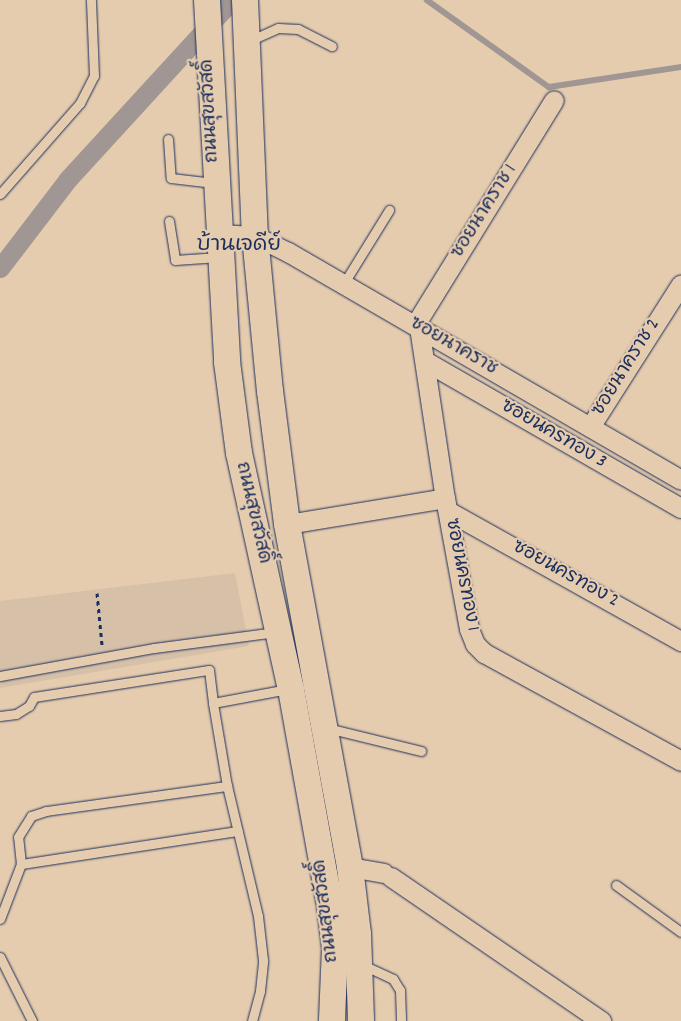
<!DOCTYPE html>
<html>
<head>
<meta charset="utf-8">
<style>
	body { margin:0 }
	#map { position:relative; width:681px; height:1021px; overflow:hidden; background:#e6ccae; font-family:Dekko,"Playpen Sans Thai",sans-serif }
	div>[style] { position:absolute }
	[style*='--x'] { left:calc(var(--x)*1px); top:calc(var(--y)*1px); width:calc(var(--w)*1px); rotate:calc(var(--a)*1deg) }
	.built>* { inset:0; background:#d7c0a8 }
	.stream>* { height:5.5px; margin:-2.75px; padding:0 2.75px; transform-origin:2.75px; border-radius:2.75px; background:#a09693 }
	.canal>* { height:19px; margin:-9.5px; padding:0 9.5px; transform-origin:9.5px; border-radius:9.5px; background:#a09693 }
	.path>* { height:3px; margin-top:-1.5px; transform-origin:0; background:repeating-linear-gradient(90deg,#1b2f5e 0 4px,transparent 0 8px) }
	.roads { filter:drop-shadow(0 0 1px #1b2f5e) drop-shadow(0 0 1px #1b2f5e) }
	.service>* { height:9px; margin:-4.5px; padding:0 4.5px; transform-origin:4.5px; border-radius:4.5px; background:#e6ccae }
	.minor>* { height:19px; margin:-9.5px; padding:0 9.5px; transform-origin:9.5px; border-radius:9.5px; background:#e6ccae }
	.secondary>* { height:26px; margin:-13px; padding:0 13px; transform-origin:13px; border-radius:13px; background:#e6ccae }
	span { translate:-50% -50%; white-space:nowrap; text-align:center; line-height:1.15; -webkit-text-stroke:4.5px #e6ccae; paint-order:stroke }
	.street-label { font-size:19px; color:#1b2f5e }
	.quarter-label { font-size:21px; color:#1b2f5e }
</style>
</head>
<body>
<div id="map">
	<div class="built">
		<div style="clip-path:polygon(235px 573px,249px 646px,0 688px,0 601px)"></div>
	</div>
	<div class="stream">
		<div style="--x:427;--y:0;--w:150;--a:35.5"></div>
		<div style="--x:549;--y:87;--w:134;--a:-8.6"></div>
	</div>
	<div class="canal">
		<div style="--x:0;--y:268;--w:112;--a:-52.6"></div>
		<div style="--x:68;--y:179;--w:243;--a:-47.5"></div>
	</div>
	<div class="path">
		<div style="--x:97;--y:593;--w:52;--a:84.5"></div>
	</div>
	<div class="roads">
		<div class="service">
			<div style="--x:249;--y:41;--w:32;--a:-24"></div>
			<div style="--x:278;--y:28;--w:20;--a:3"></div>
			<div style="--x:298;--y:29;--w:38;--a:27"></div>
			<div style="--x:168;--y:139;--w:39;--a:86"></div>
			<div style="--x:171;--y:178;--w:43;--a:6.6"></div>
			<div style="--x:0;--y:194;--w:121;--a:-48.7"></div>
			<div style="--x:80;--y:103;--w:30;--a:-63"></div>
			<div style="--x:94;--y:76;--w:76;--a:-92.3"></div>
			<div style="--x:169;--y:221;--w:39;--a:81"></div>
			<div style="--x:175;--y:260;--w:44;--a:-3.9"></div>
			<div style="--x:344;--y:283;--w:86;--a:-58.3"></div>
			<div style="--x:0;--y:676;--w:157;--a:-10.3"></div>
			<div style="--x:154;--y:648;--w:123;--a:-7.5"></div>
			<div style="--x:0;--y:716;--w:16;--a:-7"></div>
			<div style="--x:16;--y:714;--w:15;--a:-32"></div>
			<div style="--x:29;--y:706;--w:10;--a:-61"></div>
			<div style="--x:34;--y:697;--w:177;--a:-8.8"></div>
			<div style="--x:209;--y:670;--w:33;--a:83"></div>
			<div style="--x:327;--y:728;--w:97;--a:13.7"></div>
			<div style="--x:21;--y:864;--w:219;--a:-8.7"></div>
			<div style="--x:616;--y:885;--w:80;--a:35.9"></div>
			<div style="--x:0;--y:919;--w:59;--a:-69.1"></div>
			<div style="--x:21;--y:864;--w:27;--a:-96"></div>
			<div style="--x:18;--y:837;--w:25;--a:-58"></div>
			<div style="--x:31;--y:816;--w:16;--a:-18"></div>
			<div style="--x:46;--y:811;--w:183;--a:-7.9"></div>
			<div style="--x:0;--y:957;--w:72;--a:63.4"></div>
			<div style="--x:363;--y:965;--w:33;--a:25"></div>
			<div style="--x:393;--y:979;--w:13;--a:58"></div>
			<div style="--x:400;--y:990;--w:31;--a:88"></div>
			<div style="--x:252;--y:1021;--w:31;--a:-75"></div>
			<div style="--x:260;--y:991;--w:31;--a:-84"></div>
			<div style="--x:263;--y:960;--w:44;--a:-96.5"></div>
			<div style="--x:258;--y:916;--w:134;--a:-103.4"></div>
			<div style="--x:227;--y:786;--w:84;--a:-99.6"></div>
			<div style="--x:213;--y:703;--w:76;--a:-10.6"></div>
		</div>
		<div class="minor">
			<div style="--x:218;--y:234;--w:37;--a:3"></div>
			<div style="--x:255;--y:236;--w:37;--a:26"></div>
			<div style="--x:288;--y:252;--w:454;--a:30.1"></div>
			<div style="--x:415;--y:325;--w:264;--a:-58.3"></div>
			<div style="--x:419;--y:327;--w:173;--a:81.4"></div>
			<div style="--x:445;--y:498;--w:133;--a:79.6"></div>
			<div style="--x:469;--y:629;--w:16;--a:68"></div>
			<div style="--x:475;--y:644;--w:13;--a:45"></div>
			<div style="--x:484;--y:653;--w:225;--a:28.7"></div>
			<div style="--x:425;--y:361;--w:295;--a:29.9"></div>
			<div style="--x:590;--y:427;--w:169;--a:-57.5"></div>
			<div style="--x:448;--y:511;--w:267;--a:29.2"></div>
			<div style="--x:287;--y:524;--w:160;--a:-9.3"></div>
			<div style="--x:350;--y:867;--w:34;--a:10"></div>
			<div style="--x:391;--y:877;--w:255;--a:34.4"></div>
		</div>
		<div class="secondary">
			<div style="--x:207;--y:0;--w:363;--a:86.8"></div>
			<div style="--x:227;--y:362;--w:92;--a:82.5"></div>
			<div style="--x:239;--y:453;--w:242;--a:77.6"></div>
			<div style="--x:291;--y:689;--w:220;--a:79.8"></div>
			<div style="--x:330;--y:906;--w:42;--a:83.2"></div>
			<div style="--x:335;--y:948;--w:73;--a:92.4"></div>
			<div style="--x:245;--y:0;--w:236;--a:87.6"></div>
			<div style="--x:255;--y:236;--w:156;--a:84.5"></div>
			<div style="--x:270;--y:391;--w:134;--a:82.7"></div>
			<div style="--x:287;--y:524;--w:349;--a:79.6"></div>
			<div style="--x:350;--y:867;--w:67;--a:83.2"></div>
			<div style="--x:358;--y:934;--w:87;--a:88"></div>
		</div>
	</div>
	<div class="street-label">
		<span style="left:211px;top:111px;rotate:-93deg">ถนนสุขสวัสดิ์</span>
		<span style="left:485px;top:212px;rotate:-58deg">ซอยนาคราช 1</span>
		<span style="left:453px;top:347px;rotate:30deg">ซอยนาคราช</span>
		<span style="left:627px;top:368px;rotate:-58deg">ซอยนาคราช 2</span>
		<span style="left:553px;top:435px;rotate:30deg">ซอยนครทอง 3</span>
		<span style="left:252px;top:513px;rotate:77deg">ถนนสุขสวัสดิ์</span>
		<span style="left:461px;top:575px;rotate:79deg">ซอยนครทอง 1</span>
		<span style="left:565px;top:575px;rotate:29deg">ซอยนครทอง 2</span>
		<span style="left:327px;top:911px;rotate:-97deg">ถนนสุขสวัสดิ์</span>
	</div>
	<div class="quarter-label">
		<span style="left:239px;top:246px">บ้านเจดีย์</span>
	</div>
</div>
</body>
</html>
